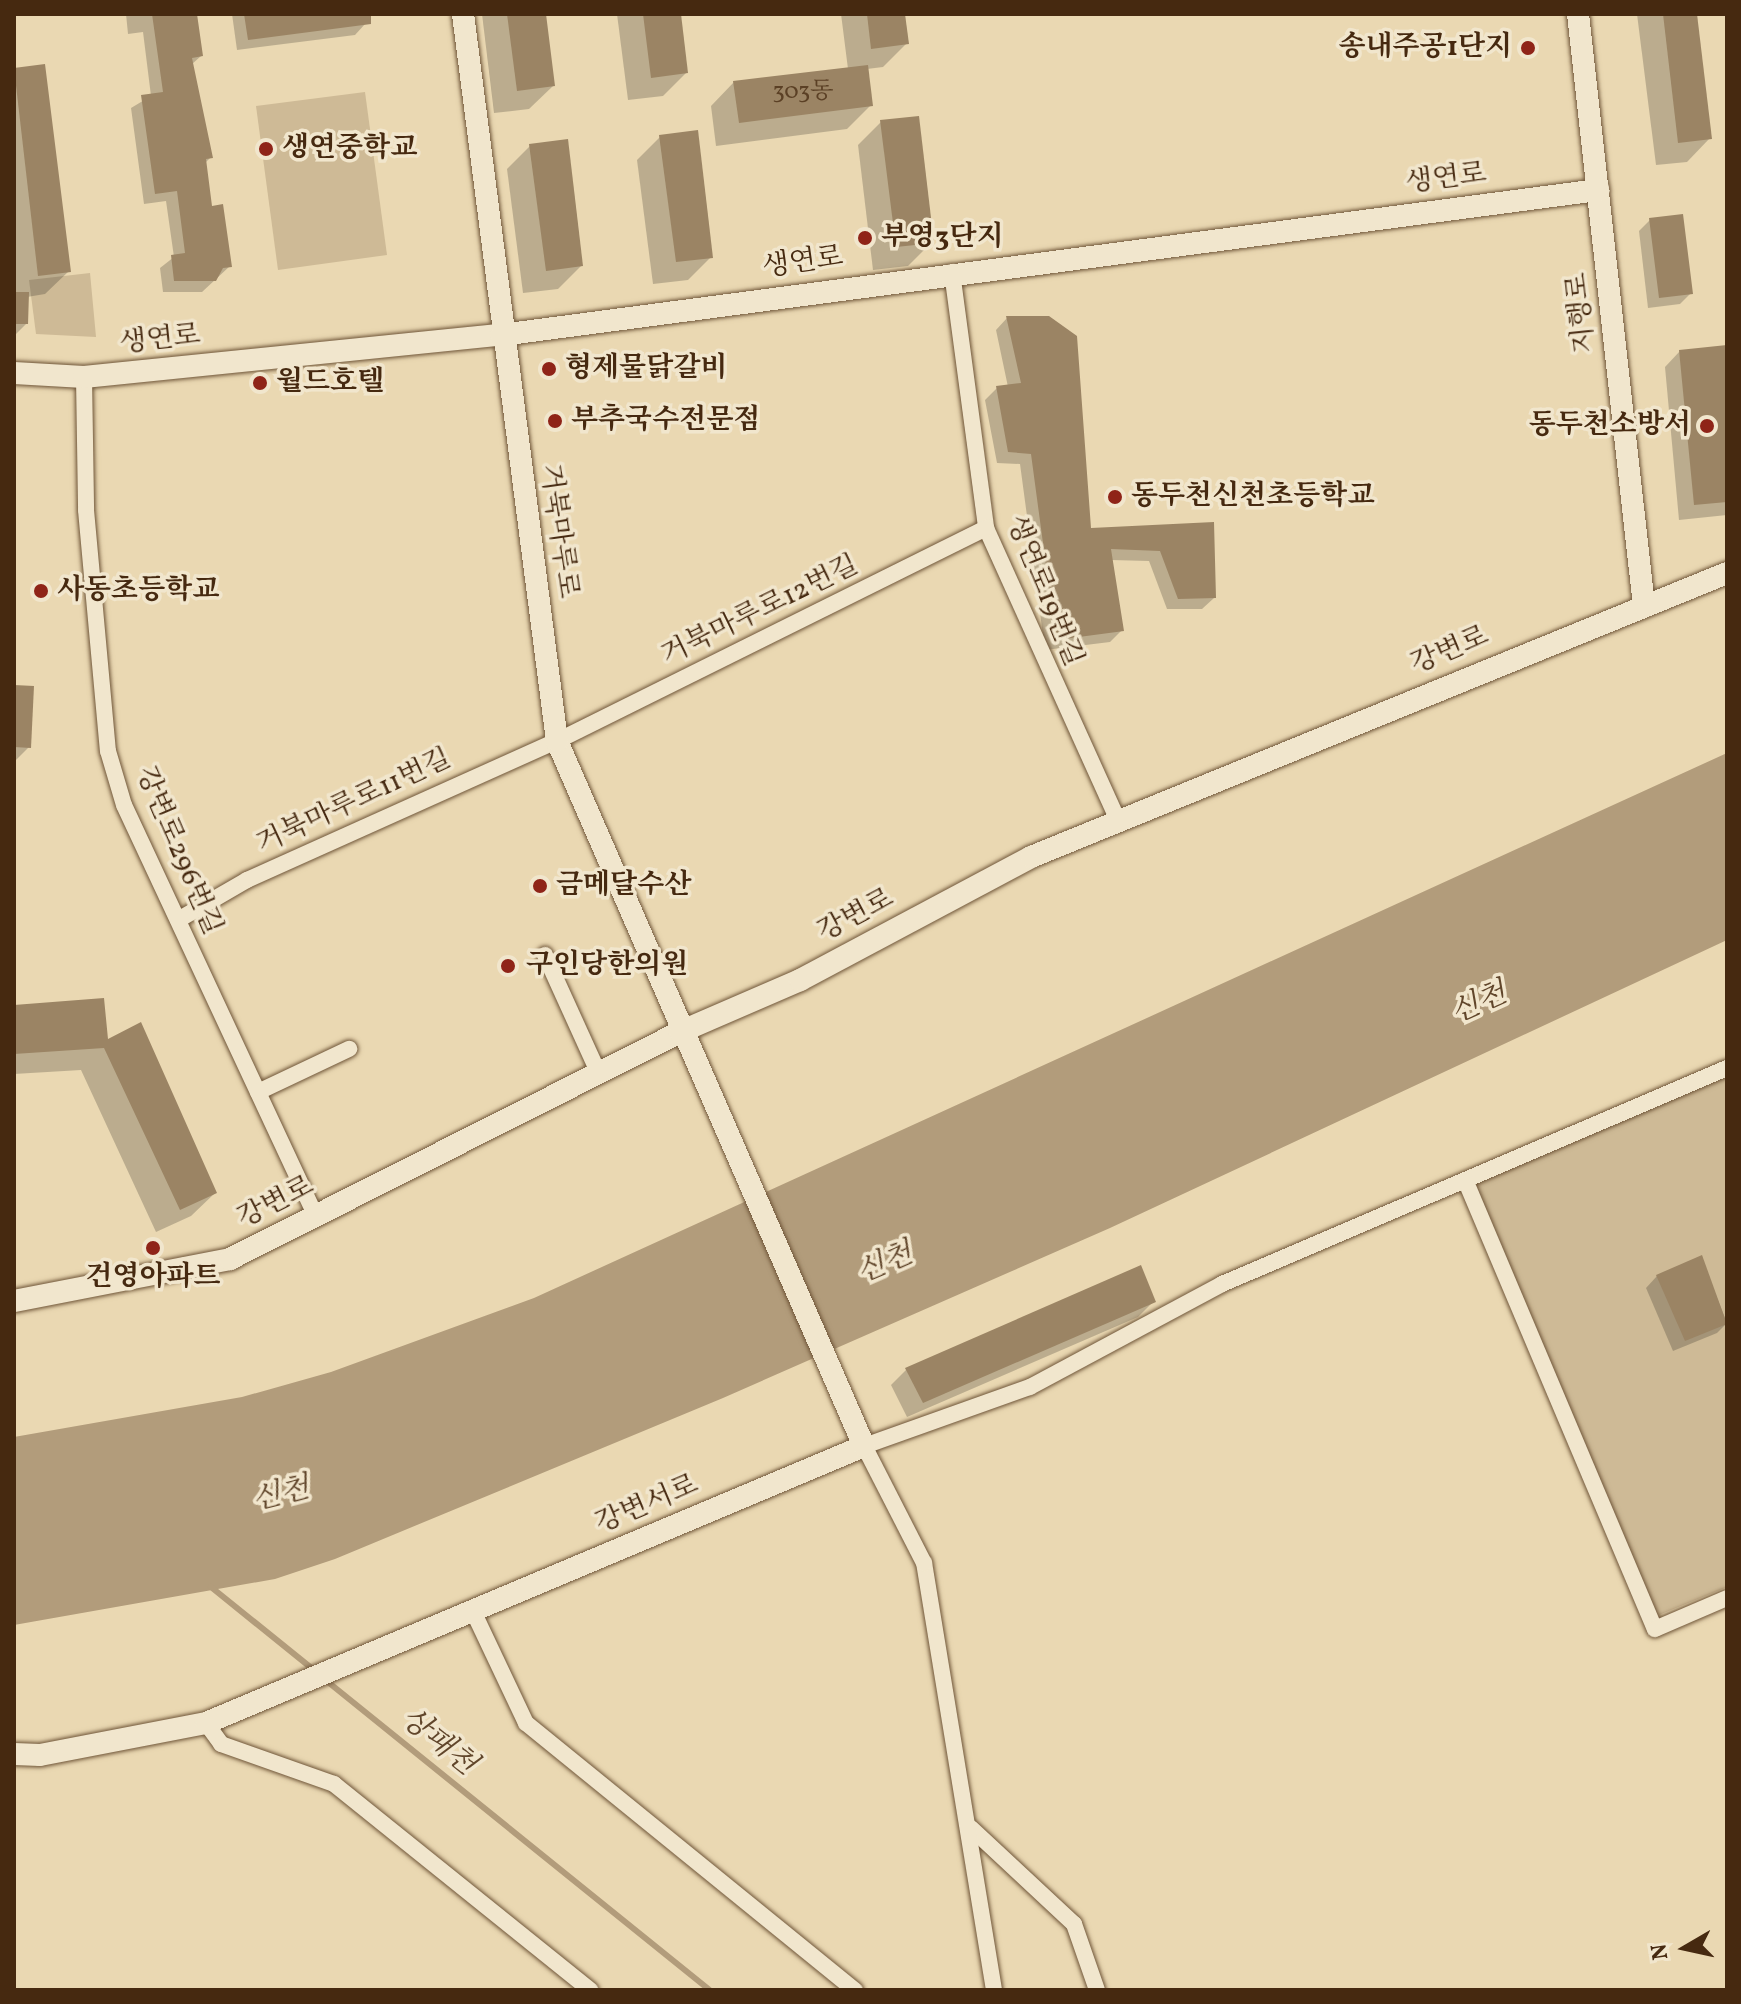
<!DOCTYPE html>
<html>
<head>
<meta charset="utf-8">
<style>
	body { margin:0 }
	#map { position:relative; width:1741px; height:2004px; overflow:hidden; background:#ead8b2; font-family:Vollkorn,"Noto Serif KR",serif }
	div>[style] { position:absolute }
	[style*='--x'] { left:calc(var(--x)*1px); top:calc(var(--y)*1px); width:calc(var(--w)*1px); rotate:calc(var(--a)*1deg) }
	.green>* { inset:0; background:#ceba96 }
	.water>* { inset:0; background:#b29c7b }
	.shadow>* { inset:0; background:#0003 }
	.stream>* { height:6px; margin:-3px; padding:0 3px; transform-origin:3px; border-radius:3px; background:#b29c7b }
	.building>* { inset:0; background:#9b8464 }
	.roads { filter:drop-shadow(0 0 2px #6f5538) drop-shadow(0 0 2px #6f5538) }
	.street>* { height:16px; margin:-8px; padding:0 8px; transform-origin:8px; border-radius:8px; background:#f1e6cd }
	.secondary>* { height:22px; margin:-11px; padding:0 11px; transform-origin:11px; border-radius:11px; background:#f1e6cd }
	.dots>* { width:22px; height:22px; translate:-50% -50%; box-sizing:border-box; border:4px solid #f1e6cd; border-radius:50% }
	span { translate:-50% -50%; white-space:nowrap; text-align:center; line-height:1.15; -webkit-text-stroke:7px #f1e6cd; paint-order:stroke }
	.number-label { font-size:24px; color:#5b4025 }
	.number-label span { -webkit-text-stroke-width:0 }
	.poi-label { font-size:28px; color:#462910; font-weight:700 }
	.right { translate:-100% -50%; text-align:right }
	.left { translate:0 -50%; text-align:left }
	.street-label { font-size:28px; color:#462910 }
	.water-label { font-size:30px; color:#61462b; font-style:italic }
	.frame { position:absolute; inset:0; border:16px solid #462910; pointer-events:none }
	.north { position:absolute; left:1645px; top:1908px; width:80px; height:80px; -webkit-text-stroke:6px #f1e6cd; paint-order:stroke; rotate:261deg; font-size:22px; font-weight:700; line-height:32px; text-align:center; color:#462910 }
	.north::after { content:''; display:block; margin:auto; width:28px; height:36px; background:#462910; clip-path:polygon(50% 0,100% 100%,50% 72%,0 100%) }
</style>
</head>
<body>
<div id="map">
	<div class="green">
		<div style="clip-path:polygon(365px 92px,387px 255px,278px 270px,256px 106px)"></div>
		<div style="clip-path:polygon(90px 273px,96px 337px,36px 334px,29px 280px)"></div>
		<div style="clip-path:polygon(1727px 1075px,1727px 1587px,1654px 1617px,1472px 1182px)"></div>
	</div>
	<div class="water">
		<div style="clip-path:polygon(1727px 753px,1727px 940px,1110px 1228px,723px 1398px,335px 1559px,275px 1579px,14px 1625px,14px 1437px,242px 1397px,331px 1372px,534px 1298px)"></div>
	</div>
	<div class="shadow">
		<div style="clip-path:polygon(126px 14px,195px 14px,201px 56px,191px 65px,211px 157px,204px 164px,210px 208px,230px 266px,202px 292px,163px 292px,160px 268px,174px 257px,166px 201px,144px 204px,131px 108px,151px 96px,143px 32px,128px 34px)"></div>
		<div style="clip-path:polygon(232px 14px,365px 14px,366px 23px,355px 35px,237px 50px)"></div>
		<div style="clip-path:polygon(482px 14px,544px 14px,553px 86px,529px 109px,494px 113px)"></div>
		<div style="clip-path:polygon(617px 14px,679px 14px,686px 73px,663px 96px,628px 100px)"></div>
		<div style="clip-path:polygon(841px 14px,903px 14px,906px 44px,883px 67px,867px 69px,871px 105px,847px 129px,716px 146px,711px 106px,734px 82px,848px 69px)"></div>
		<div style="clip-path:polygon(1637px 14px,1695px 14px,1710px 138px,1687px 162px,1656px 165px)"></div>
		<div style="clip-path:polygon(43px 67px,69px 271px,45px 294px,27px 297px,27px 323px,14px 336px,14px 70px)"></div>
		<div style="clip-path:polygon(881px 122px,932px 242px,908px 266px,873px 270px,858px 145px)"></div>
		<div style="clip-path:polygon(660px 137px,711px 257px,688px 280px,653px 284px,637px 160px)"></div>
		<div style="clip-path:polygon(530px 146px,581px 266px,558px 289px,523px 293px,507px 169px)"></div>
		<div style="clip-path:polygon(1650px 220px,1691px 293px,1680px 304px,1648px 308px,1639px 231px)"></div>
		<div style="clip-path:polygon(1007px 318px,1089px 530px,1212px 524px,1214px 598px,1202px 609px,1167px 609px,1149px 561px,1111px 560px,1122px 630px,1110px 642px,1045px 650px,1020px 464px,997px 463px,985px 400px,997px 388px,1008px 387px,996px 330px)"></div>
		<div style="clip-path:polygon(1680px 351px,1727px 353px,1727px 515px,1679px 520px,1665px 367px)"></div>
		<div style="clip-path:polygon(14px 687px,29px 747px,14px 762px)"></div>
		<div style="clip-path:polygon(14px 1007px,106px 1042px,215px 1193px,191px 1216px,156px 1232px,81px 1070px,14px 1074px)"></div>
		<div style="clip-path:polygon(1701px 1258px,1727px 1323px,1717px 1333px,1673px 1351px,1646px 1288px,1657px 1276px)"></div>
		<div style="clip-path:polygon(1154px 1301px,1138px 1317px,907px 1417px,891px 1385px,907px 1369px)"></div>
	</div>
	<div class="stream">
		<div style="--x:211;--y:1587;--w:134;--a:38.9"></div>
		<div style="--x:323;--y:1678;--w:496;--a:38.9"></div>
	</div>
	<div class="building">
		<div style="clip-path:polygon(152px 14px,197px 14px,203px 56px,192px 58px,213px 158px,206px 159px,212px 206px,223px 204px,232px 267px,223px 268px,216px 281px,174px 281px,171px 255px,185px 253px,177px 191px,155px 194px,141px 95px,163px 92px)"></div>
		<div style="clip-path:polygon(244px 14px,371px 14px,371px 24px,248px 40px)"></div>
		<div style="clip-path:polygon(507px 14px,546px 14px,555px 86px,517px 91px)"></div>
		<div style="clip-path:polygon(643px 14px,681px 14px,688px 73px,651px 78px)"></div>
		<div style="clip-path:polygon(867px 14px,905px 14px,909px 44px,871px 49px)"></div>
		<div style="clip-path:polygon(1663px 14px,1697px 14px,1712px 139px,1678px 143px)"></div>
		<div style="clip-path:polygon(45px 64px,71px 272px,38px 276px,14px 68px)"></div>
		<div style="clip-path:polygon(868px 65px,873px 106px,739px 123px,733px 81px)"></div>
		<div style="clip-path:polygon(919px 116px,934px 243px,896px 247px,880px 120px)"></div>
		<div style="clip-path:polygon(698px 130px,713px 258px,676px 262px,659px 135px)"></div>
		<div style="clip-path:polygon(568px 139px,583px 266px,546px 271px,529px 144px)"></div>
		<div style="clip-path:polygon(1683px 214px,1693px 294px,1659px 298px,1649px 218px)"></div>
		<div style="clip-path:polygon(14px 292px,29px 292px,28px 324px,14px 324px)"></div>
		<div style="clip-path:polygon(1006px 316px,1049px 316px,1077px 336px,1091px 528px,1214px 522px,1216px 598px,1178px 599px,1160px 551px,1111px 549px,1124px 631px,1056px 640px,1031px 454px,1008px 452px,996px 386px,1021px 383px)"></div>
		<div style="clip-path:polygon(1727px 345px,1727px 502px,1694px 505px,1679px 350px)"></div>
		<div style="clip-path:polygon(14px 685px,34px 686px,31px 748px,14px 747px)"></div>
		<div style="clip-path:polygon(104px 998px,108px 1039px,141px 1022px,217px 1193px,180px 1210px,104px 1048px,14px 1054px,14px 1005px)"></div>
		<div style="clip-path:polygon(1702px 1255px,1727px 1324px,1685px 1341px,1656px 1275px)"></div>
		<div style="clip-path:polygon(1141px 1265px,1156px 1302px,923px 1403px,905px 1368px)"></div>
	</div>
	<div class="roads">
		<div class="street">
			<div style="--x:952;--y:272;--w:258;--a:82.4"></div>
			<div style="--x:986;--y:528;--w:321;--a:65.7"></div>
			<div style="--x:84;--y:377;--w:133;--a:89.1"></div>
			<div style="--x:86;--y:510;--w:242;--a:84.8"></div>
			<div style="--x:108;--y:751;--w:56;--a:73.5"></div>
			<div style="--x:124;--y:805;--w:454;--a:65"></div>
			<div style="--x:178;--y:920;--w:80;--a:-30.1"></div>
			<div style="--x:247;--y:880;--w:340;--a:-24.2"></div>
			<div style="--x:557;--y:741;--w:479;--a:-26.4"></div>
			<div style="--x:545;--y:955;--w:131;--a:65.6"></div>
			<div style="--x:258;--y:1092;--w:101;--a:-25.3"></div>
			<div style="--x:1466;--y:1182;--w:485;--a:67.1"></div>
			<div style="--x:1655;--y:1629;--w:78;--a:-23.3"></div>
			<div style="--x:473;--y:1611;--w:124;--a:64.7"></div>
			<div style="--x:526;--y:1723;--w:424;--a:39.1"></div>
			<div style="--x:206;--y:1723;--w:26;--a:54"></div>
			<div style="--x:221;--y:1744;--w:120;--a:19.5"></div>
			<div style="--x:334;--y:1784;--w:329;--a:38.8"></div>
			<div style="--x:971;--y:1828;--w:141;--a:43"></div>
			<div style="--x:1074;--y:1924;--w:70;--a:70.8"></div>
			<div style="--x:994;--y:1990;--w:433;--a:-99.3"></div>
			<div style="--x:924;--y:1563;--w:131;--a:-117.1"></div>
			<div style="--x:864;--y:1446;--w:176;--a:-19.6"></div>
			<div style="--x:1030;--y:1387;--w:218;--a:-28.2"></div>
			<div style="--x:1222;--y:1284;--w:549;--a:-23.16"></div>
		</div>
		<div class="secondary">
			<div style="--x:1578;--y:14;--w:596;--a:83.64"></div>
			<div style="--x:14;--y:373;--w:70;--a:3.3"></div>
			<div style="--x:84;--y:377;--w:419;--a:-5.8"></div>
			<div style="--x:501;--y:335;--w:1107;--a:-7.53"></div>
			<div style="--x:14;--y:1301;--w:220;--a:-11"></div>
			<div style="--x:230;--y:1259;--w:504;--a:-26.77"></div>
			<div style="--x:680;--y:1032;--w:131;--a:-23.4"></div>
			<div style="--x:800;--y:980;--w:262;--a:-28"></div>
			<div style="--x:1031;--y:857;--w:752;--a:-22.2"></div>
			<div style="--x:14;--y:1754;--w:26;--a:2"></div>
			<div style="--x:40;--y:1755;--w:169;--a:-10.9"></div>
			<div style="--x:206;--y:1723;--w:714;--a:-22.83"></div>
			<div style="--x:864;--y:1446;--w:769;--a:-113.53"></div>
			<div style="--x:557;--y:741;--w:733;--a:-97.37"></div>
		</div>
	</div>
	<div class="dots">
		<div style="left:1528px;top:48px;background:#8f2418"></div>
		<div style="left:266px;top:149px;background:#8f2418"></div>
		<div style="left:865px;top:238px;background:#8f2418"></div>
		<div style="left:549px;top:369px;background:#8f2418"></div>
		<div style="left:260px;top:383px;background:#8f2418"></div>
		<div style="left:555px;top:421px;background:#8f2418"></div>
		<div style="left:1707px;top:426px;background:#8f2418"></div>
		<div style="left:1115px;top:497px;background:#8f2418"></div>
		<div style="left:41px;top:591px;background:#8f2418"></div>
		<div style="left:540px;top:886px;background:#8f2418"></div>
		<div style="left:508px;top:966px;background:#8f2418"></div>
		<div style="left:153px;top:1248px;background:#8f2418"></div>
	</div>
	<div class="number-label">
		<span style="left:803px;top:93px">303동</span>
	</div>
	<div class="poi-label">
		<span class="right" style="left:1512px;top:48px">송내주공1단지</span>
		<span class="left" style="left:282px;top:149px">생연중학교</span>
		<span class="left" style="left:881px;top:238px">부영3단지</span>
		<span class="left" style="left:565px;top:369px">형제물닭갈비</span>
		<span class="left" style="left:276px;top:383px">월드호텔</span>
		<span class="left" style="left:571px;top:421px">부추국수전문점</span>
		<span class="right" style="left:1691px;top:426px">동두천소방서</span>
		<span class="left" style="left:1131px;top:497px">동두천신천초등학교</span>
		<span class="left" style="left:57px;top:591px">사동초등학교</span>
		<span class="left" style="left:556px;top:886px">금메달수산</span>
		<span class="left" style="left:526px;top:966px">구인당한의원</span>
		<span style="left:153px;top:1278px">건영아파트</span>
	</div>
	<div class="street-label">
		<span style="left:1446px;top:179px;rotate:-7deg">생연로</span>
		<span style="left:803px;top:263px;rotate:-8deg">생연로</span>
		<span style="left:1582px;top:313px;rotate:-96deg">지행로</span>
		<span style="left:160px;top:340px;rotate:-6deg">생연로</span>
		<span style="left:558px;top:531px;rotate:82deg">거북마루로</span>
		<span style="left:1044px;top:591px;rotate:68deg">생연로19번길</span>
		<span style="left:760px;top:611px;rotate:-26deg">거북마루로12번길</span>
		<span style="left:1450px;top:651px;rotate:-23deg">강변로</span>
		<span style="left:354px;top:802px;rotate:-25deg">거북마루로11번길</span>
		<span style="left:178px;top:851px;rotate:67deg">강변로296번길</span>
		<span style="left:856px;top:916px;rotate:-28deg">강변로</span>
		<span style="left:276px;top:1203px;rotate:-27deg">강변로</span>
		<span style="left:647px;top:1505px;rotate:-23deg">강변서로</span>
	</div>
	<div class="water-label">
		<span style="left:1479px;top:1004px;rotate:-24deg">신천</span>
		<span style="left:885px;top:1264px;rotate:-23deg">신천</span>
		<span style="left:281px;top:1495px;rotate:-14deg">신천</span>
		<span style="left:438px;top:1742px;rotate:39deg">상패천</span>
	</div>
	<div class="frame"></div>
	<div class="north">N</div>
</div>
</body>
</html>
